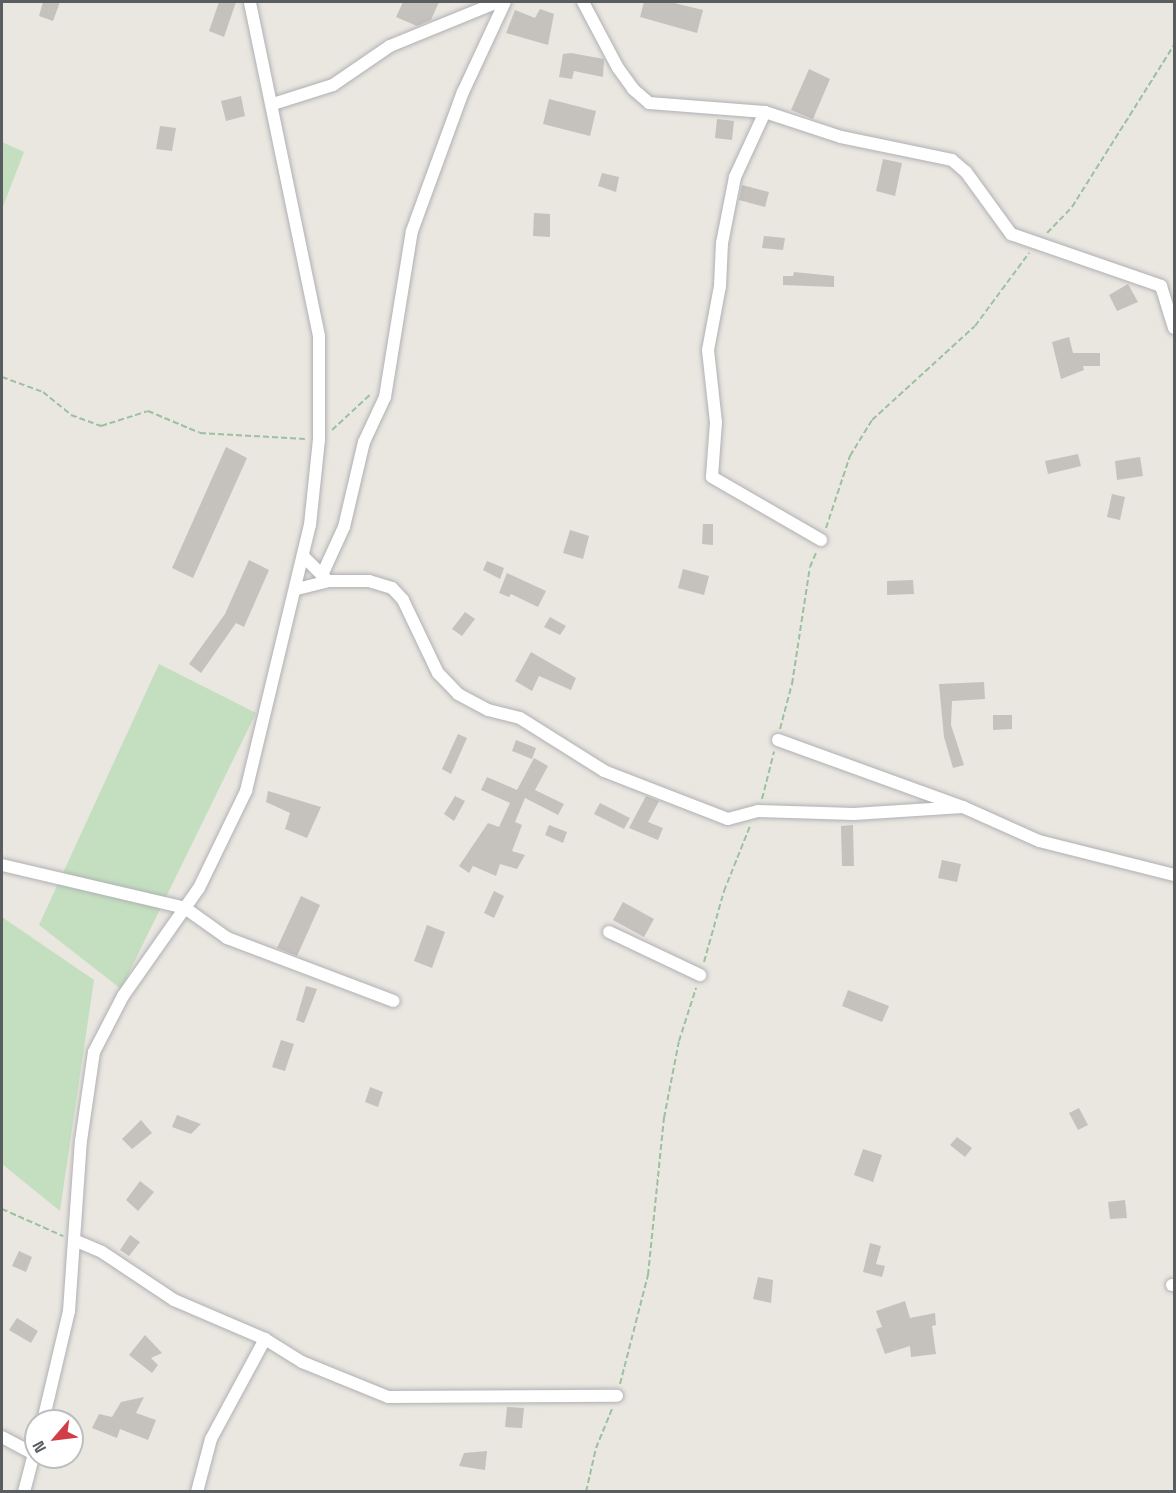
<!DOCTYPE html>
<html>
<head>
<meta charset="utf-8">
<style>
	body { margin:0 }
	#map { position:relative; width:1176px; height:1493px; overflow:hidden; background:#eae6e0; font-family:"Space Grotesk",sans-serif }
	div>[style] { position:absolute }
	[style*='--x'] { left:calc(var(--x)*1px); top:calc(var(--y)*1px); width:calc(var(--w)*1px); rotate:calc(var(--a)*1deg) }
	.green>* { inset:0; background:#c4dfbf }
	.building>* { inset:0; background:#c5c1bd }
	.path>* { height:2px; margin-top:-1px; transform-origin:0; background:repeating-linear-gradient(90deg,#9bc1a0 0 6px,transparent 0 9px) }
	.roads { filter:drop-shadow(0 0 2px #aeb1b4) drop-shadow(0 0 2px #aeb1b4) }
	.minor>* { height:12px; margin:-6px; padding:0 6px; transform-origin:6px; border-radius:6px; background:#fff }
	span { translate:-50% -50%; white-space:nowrap; text-align:center; line-height:1.15; -webkit-text-stroke:5px #fff; paint-order:stroke }
	.frame { position:absolute; inset:0; border:3px solid #595d5f; pointer-events:none }
	.north { position:absolute; left:24px; top:1409px; width:60px; height:60px; box-sizing:border-box; background:#fff; border:2px solid #bdbebf; border-radius:50%; rotate:242deg; font-size:16px; font-weight:700; line-height:24px; text-align:center; color:#595d5f }
	.north::after { content:''; display:block; margin:auto; width:21px; height:27px; background:#d23e48; clip-path:polygon(50% 0,100% 100%,50% 72%,0 100%) }
</style>
</head>
<body>
<div id="map">
	<div class="green">
		<div style="clip-path:polygon(2px 142px,24px 152px,2px 209px)"></div>
		<div style="clip-path:polygon(159px 664px,256px 713px,121px 989px,39px 925px)"></div>
		<div style="clip-path:polygon(2px 917px,94px 980px,60px 1211px,2px 1164px)"></div>
	</div>
	<div class="building">
		<div style="clip-path:polygon(43px 2px,60px 2px,53px 21px,39px 16px)"></div>
		<div style="clip-path:polygon(219px 2px,236px 2px,224px 37px,209px 31px)"></div>
		<div style="clip-path:polygon(403px 2px,439px 2px,431px 20px,417px 26px,396px 17px)"></div>
		<div style="clip-path:polygon(644px 2px,670px 2px,703px 10px,697px 33px,640px 17px)"></div>
		<div style="clip-path:polygon(540px 9px,554px 14px,548px 45px,506px 33px,515px 10px,535px 18px)"></div>
		<div style="clip-path:polygon(571px 53px,604px 59px,603px 77px,574px 71px,572px 79px,559px 77px,563px 54px)"></div>
		<div style="clip-path:polygon(809px 69px,830px 79px,813px 119px,791px 110px)"></div>
		<div style="clip-path:polygon(241px 96px,245px 116px,226px 121px,221px 101px)"></div>
		<div style="clip-path:polygon(549px 99px,596px 111px,590px 136px,543px 124px)"></div>
		<div style="clip-path:polygon(717px 119px,734px 121px,732px 140px,715px 138px)"></div>
		<div style="clip-path:polygon(160px 126px,176px 128px,172px 151px,156px 149px)"></div>
		<div style="clip-path:polygon(883px 159px,902px 163px,895px 196px,876px 191px)"></div>
		<div style="clip-path:polygon(602px 173px,619px 177px,616px 192px,598px 186px)"></div>
		<div style="clip-path:polygon(742px 185px,769px 192px,765px 207px,739px 200px)"></div>
		<div style="clip-path:polygon(534px 213px,550px 214px,550px 237px,533px 236px)"></div>
		<div style="clip-path:polygon(764px 236px,785px 238px,783px 250px,762px 248px)"></div>
		<div style="clip-path:polygon(794px 272px,834px 276px,834px 287px,783px 285px,783px 276px,793px 276px)"></div>
		<div style="clip-path:polygon(1128px 284px,1138px 302px,1117px 311px,1109px 295px)"></div>
		<div style="clip-path:polygon(1069px 337px,1073px 353px,1100px 353px,1100px 366px,1083px 366px,1084px 370px,1061px 379px,1052px 342px)"></div>
		<div style="clip-path:polygon(226px 447px,247px 458px,193px 578px,172px 568px)"></div>
		<div style="clip-path:polygon(1078px 454px,1081px 466px,1048px 474px,1045px 461px)"></div>
		<div style="clip-path:polygon(1140px 457px,1143px 476px,1117px 480px,1115px 461px)"></div>
		<div style="clip-path:polygon(1112px 494px,1125px 497px,1120px 520px,1107px 517px)"></div>
		<div style="clip-path:polygon(703px 524px,713px 524px,713px 545px,702px 544px)"></div>
		<div style="clip-path:polygon(570px 530px,589px 536px,583px 559px,563px 553px)"></div>
		<div style="clip-path:polygon(249px 560px,269px 570px,244px 627px,236px 623px,201px 673px,189px 664px,225px 614px)"></div>
		<div style="clip-path:polygon(487px 561px,504px 568px,500px 579px,483px 570px)"></div>
		<div style="clip-path:polygon(683px 569px,709px 576px,704px 595px,678px 588px)"></div>
		<div style="clip-path:polygon(507px 573px,546px 591px,538px 607px,511px 594px,509px 597px,499px 593px)"></div>
		<div style="clip-path:polygon(913px 580px,914px 594px,887px 595px,887px 581px)"></div>
		<div style="clip-path:polygon(465px 612px,475px 619px,462px 636px,452px 629px)"></div>
		<div style="clip-path:polygon(550px 617px,566px 626px,560px 635px,544px 627px)"></div>
		<div style="clip-path:polygon(531px 652px,576px 678px,571px 690px,539px 676px,532px 691px,515px 681px)"></div>
		<div style="clip-path:polygon(984px 682px,985px 699px,952px 701px,951px 725px,964px 765px,953px 768px,944px 737px,939px 684px)"></div>
		<div style="clip-path:polygon(993px 715px,1012px 715px,1012px 729px,993px 730px)"></div>
		<div style="clip-path:polygon(458px 734px,467px 738px,451px 774px,442px 769px)"></div>
		<div style="clip-path:polygon(516px 740px,536px 748px,532px 759px,512px 751px)"></div>
		<div style="clip-path:polygon(534px 758px,548px 766px,535px 790px,564px 804px,558px 815px,525px 798px,515px 822px,522px 825px,512px 851px,525px 855px,517px 869px,500px 864px,496px 876px,473px 866px,469px 873px,459px 866px,488px 823px,499px 827px,510px 803px,481px 790px,487px 777px,517px 790px)"></div>
		<div style="clip-path:polygon(268px 791px,321px 807px,307px 838px,285px 829px,290px 813px,266px 802px)"></div>
		<div style="clip-path:polygon(455px 796px,465px 801px,454px 821px,444px 814px)"></div>
		<div style="clip-path:polygon(646px 796px,659px 801px,648px 822px,663px 828px,658px 840px,629px 828px)"></div>
		<div style="clip-path:polygon(600px 803px,630px 818px,624px 829px,594px 814px)"></div>
		<div style="clip-path:polygon(549px 825px,567px 832px,563px 843px,545px 835px)"></div>
		<div style="clip-path:polygon(853px 825px,854px 866px,842px 866px,841px 826px)"></div>
		<div style="clip-path:polygon(942px 860px,961px 864px,957px 882px,938px 878px)"></div>
		<div style="clip-path:polygon(494px 891px,504px 896px,494px 918px,484px 913px)"></div>
		<div style="clip-path:polygon(301px 896px,320px 905px,297px 956px,277px 948px)"></div>
		<div style="clip-path:polygon(623px 902px,654px 919px,644px 937px,613px 920px)"></div>
		<div style="clip-path:polygon(427px 925px,445px 932px,432px 968px,414px 961px)"></div>
		<div style="clip-path:polygon(306px 986px,317px 989px,304px 1023px,296px 1020px)"></div>
		<div style="clip-path:polygon(848px 990px,889px 1006px,882px 1022px,842px 1006px)"></div>
		<div style="clip-path:polygon(281px 1040px,294px 1044px,285px 1071px,272px 1067px)"></div>
		<div style="clip-path:polygon(370px 1087px,383px 1092px,378px 1107px,365px 1102px)"></div>
		<div style="clip-path:polygon(1079px 1108px,1088px 1125px,1078px 1130px,1069px 1113px)"></div>
		<div style="clip-path:polygon(177px 1115px,201px 1124px,191px 1134px,172px 1127px)"></div>
		<div style="clip-path:polygon(141px 1120px,152px 1133px,132px 1149px,122px 1139px)"></div>
		<div style="clip-path:polygon(957px 1137px,972px 1148px,965px 1157px,950px 1145px)"></div>
		<div style="clip-path:polygon(863px 1149px,882px 1155px,873px 1182px,854px 1175px)"></div>
		<div style="clip-path:polygon(140px 1181px,154px 1192px,138px 1211px,126px 1200px)"></div>
		<div style="clip-path:polygon(1125px 1200px,1127px 1218px,1110px 1219px,1108px 1202px)"></div>
		<div style="clip-path:polygon(130px 1235px,140px 1242px,129px 1256px,120px 1250px)"></div>
		<div style="clip-path:polygon(870px 1243px,881px 1246px,876px 1264px,885px 1266px,882px 1277px,863px 1272px)"></div>
		<div style="clip-path:polygon(19px 1251px,32px 1257px,26px 1272px,12px 1266px)"></div>
		<div style="clip-path:polygon(758px 1277px,773px 1280px,771px 1303px,753px 1299px)"></div>
		<div style="clip-path:polygon(905px 1301px,910px 1318px,935px 1313px,936px 1325px,932px 1326px,936px 1354px,911px 1357px,910px 1346px,885px 1354px,876px 1329px,882px 1327px,876px 1311px)"></div>
		<div style="clip-path:polygon(17px 1318px,38px 1331px,31px 1343px,9px 1330px)"></div>
		<div style="clip-path:polygon(145px 1335px,162px 1353px,151px 1358px,158px 1365px,152px 1373px,129px 1355px)"></div>
		<div style="clip-path:polygon(144px 1397px,136px 1413px,156px 1420px,148px 1440px,120px 1429px,117px 1438px,92px 1428px,99px 1414px,112px 1417px,121px 1402px)"></div>
		<div style="clip-path:polygon(507px 1407px,524px 1408px,522px 1428px,505px 1427px)"></div>
		<div style="clip-path:polygon(487px 1451px,485px 1470px,459px 1466px,464px 1453px)"></div>
	</div>
	<div class="path">
		<div style="--x:1047;--y:233;--w:36;--a:-46"></div>
		<div style="--x:1072;--y:207;--w:191;--a:-57.8"></div>
		<div style="--x:2;--y:377;--w:44;--a:20.1"></div>
		<div style="--x:43;--y:392;--w:36;--a:39"></div>
		<div style="--x:71;--y:415;--w:32;--a:20"></div>
		<div style="--x:101;--y:426;--w:49;--a:-17.7"></div>
		<div style="--x:148;--y:411;--w:56;--a:22.9"></div>
		<div style="--x:200;--y:433;--w:105;--a:3.3"></div>
		<div style="--x:332;--y:430;--w:54;--a:-42.8"></div>
		<div style="--x:826;--y:528;--w:76;--a:-71.6"></div>
		<div style="--x:850;--y:456;--w:42;--a:-58.6"></div>
		<div style="--x:872;--y:420;--w:139;--a:-42.4"></div>
		<div style="--x:975;--y:326;--w:91;--a:-53.5"></div>
		<div style="--x:780;--y:729;--w:47;--a:-75.1"></div>
		<div style="--x:792;--y:684;--w:118;--a:-81.3"></div>
		<div style="--x:810;--y:567;--w:15;--a:-67"></div>
		<div style="--x:762;--y:799;--w:49;--a:-75.7"></div>
		<div style="--x:704;--y:962;--w:74;--a:-74.3"></div>
		<div style="--x:724;--y:891;--w:70;--a:-68.2"></div>
		<div style="--x:2;--y:1209;--w:67;--a:23.9"></div>
		<div style="--x:620;--y:1384;--w:113;--a:-75.6"></div>
		<div style="--x:648;--y:1275;--w:158;--a:-84.2"></div>
		<div style="--x:664;--y:1118;--w:78;--a:-79"></div>
		<div style="--x:679;--y:1041;--w:56;--a:-72.2"></div>
		<div style="--x:586;--y:1492;--w:45;--a:-77.2"></div>
		<div style="--x:596;--y:1448;--w:42;--a:-67.7"></div>
	</div>
	<div class="roads">
		<div class="minor">
			<div style="--x:583;--y:2;--w:75;--a:62.1"></div>
			<div style="--x:618;--y:68;--w:26;--a:54"></div>
			<div style="--x:633;--y:89;--w:21;--a:41"></div>
			<div style="--x:649;--y:103;--w:116;--a:4.4"></div>
			<div style="--x:765;--y:112;--w:80;--a:18.2"></div>
			<div style="--x:841;--y:137;--w:113;--a:11.7"></div>
			<div style="--x:952;--y:160;--w:18;--a:41"></div>
			<div style="--x:966;--y:172;--w:77;--a:54"></div>
			<div style="--x:1011;--y:234;--w:159;--a:19.1"></div>
			<div style="--x:1161;--y:286;--w:44;--a:72.8"></div>
			<div style="--x:273;--y:104;--w:63;--a:-17.6"></div>
			<div style="--x:333;--y:85;--w:69;--a:-34.4"></div>
			<div style="--x:390;--y:46;--w:117;--a:-22.2"></div>
			<div style="--x:765;--y:112;--w:72;--a:114.8"></div>
			<div style="--x:735;--y:177;--w:67;--a:101.1"></div>
			<div style="--x:722;--y:243;--w:43;--a:92.7"></div>
			<div style="--x:720;--y:286;--w:65;--a:100.6"></div>
			<div style="--x:708;--y:350;--w:72;--a:83.7"></div>
			<div style="--x:716;--y:422;--w:55;--a:94.2"></div>
			<div style="--x:712;--y:477;--w:126;--a:30"></div>
			<div style="--x:303;--y:556;--w:34;--a:45"></div>
			<div style="--x:322;--y:575;--w:53;--a:-65.4"></div>
			<div style="--x:344;--y:527;--w:87;--a:-76.8"></div>
			<div style="--x:364;--y:442;--w:50;--a:-65"></div>
			<div style="--x:385;--y:397;--w:168;--a:-80.8"></div>
			<div style="--x:412;--y:231;--w:148;--a:-69.9"></div>
			<div style="--x:463;--y:92;--w:99;--a:-65"></div>
			<div style="--x:297;--y:589;--w:32;--a:-14"></div>
			<div style="--x:328;--y:581;--w:41;--a:0"></div>
			<div style="--x:369;--y:581;--w:24;--a:17"></div>
			<div style="--x:392;--y:588;--w:16;--a:47"></div>
			<div style="--x:403;--y:600;--w:81;--a:64.4"></div>
			<div style="--x:438;--y:673;--w:29;--a:46"></div>
			<div style="--x:458;--y:694;--w:34;--a:28"></div>
			<div style="--x:488;--y:710;--w:33;--a:14"></div>
			<div style="--x:520;--y:718;--w:99;--a:32.2"></div>
			<div style="--x:604;--y:771;--w:133;--a:21.2"></div>
			<div style="--x:728;--y:819;--w:31;--a:-15"></div>
			<div style="--x:758;--y:811;--w:96;--a:1.8"></div>
			<div style="--x:854;--y:814;--w:109;--a:-3.7"></div>
			<div style="--x:778;--y:740;--w:197;--a:19.9"></div>
			<div style="--x:963;--y:807;--w:83;--a:24.1"></div>
			<div style="--x:1039;--y:841;--w:139;--a:14.1"></div>
			<div style="--x:2;--y:865;--w:188;--a:13.2"></div>
			<div style="--x:185;--y:908;--w:52;--a:35.5"></div>
			<div style="--x:227;--y:938;--w:178;--a:20.7"></div>
			<div style="--x:609;--y:932;--w:101;--a:25.3"></div>
			<div style="--x:74;--y:1240;--w:30;--a:23"></div>
			<div style="--x:102;--y:1252;--w:87;--a:33.7"></div>
			<div style="--x:174;--y:1300;--w:99;--a:23.2"></div>
			<div style="--x:265;--y:1339;--w:44;--a:31.9"></div>
			<div style="--x:302;--y:1362;--w:93;--a:22.1"></div>
			<div style="--x:388;--y:1397;--w:229;--a:-0.3"></div>
			<div style="--x:1172;--y:1285;--w:2;--a:0"></div>
			<div style="--x:43;--y:1421;--w:113;--a:-76.7"></div>
			<div style="--x:69;--y:1311;--w:170;--a:-86"></div>
			<div style="--x:81;--y:1141;--w:90;--a:-81.7"></div>
			<div style="--x:94;--y:1052;--w:63;--a:-62.6"></div>
			<div style="--x:123;--y:996;--w:132;--a:-54.9"></div>
			<div style="--x:199;--y:888;--w:108;--a:-64.1"></div>
			<div style="--x:246;--y:791;--w:274;--a:-76.5"></div>
			<div style="--x:310;--y:525;--w:85;--a:-84"></div>
			<div style="--x:319;--y:440;--w:104;--a:-90"></div>
			<div style="--x:319;--y:336;--w:341;--a:-101.7"></div>
			<div style="--x:2;--y:1437;--w:36;--a:28"></div>
			<div style="--x:24;--y:1492;--w:48;--a:-75.4"></div>
			<div style="--x:197;--y:1492;--w:55;--a:-75.2"></div>
			<div style="--x:211;--y:1439;--w:114;--a:-61.6"></div>
		</div>
	</div>
	<div class="frame"></div>
	<div class="north">N</div>
</div>
</body>
</html>
